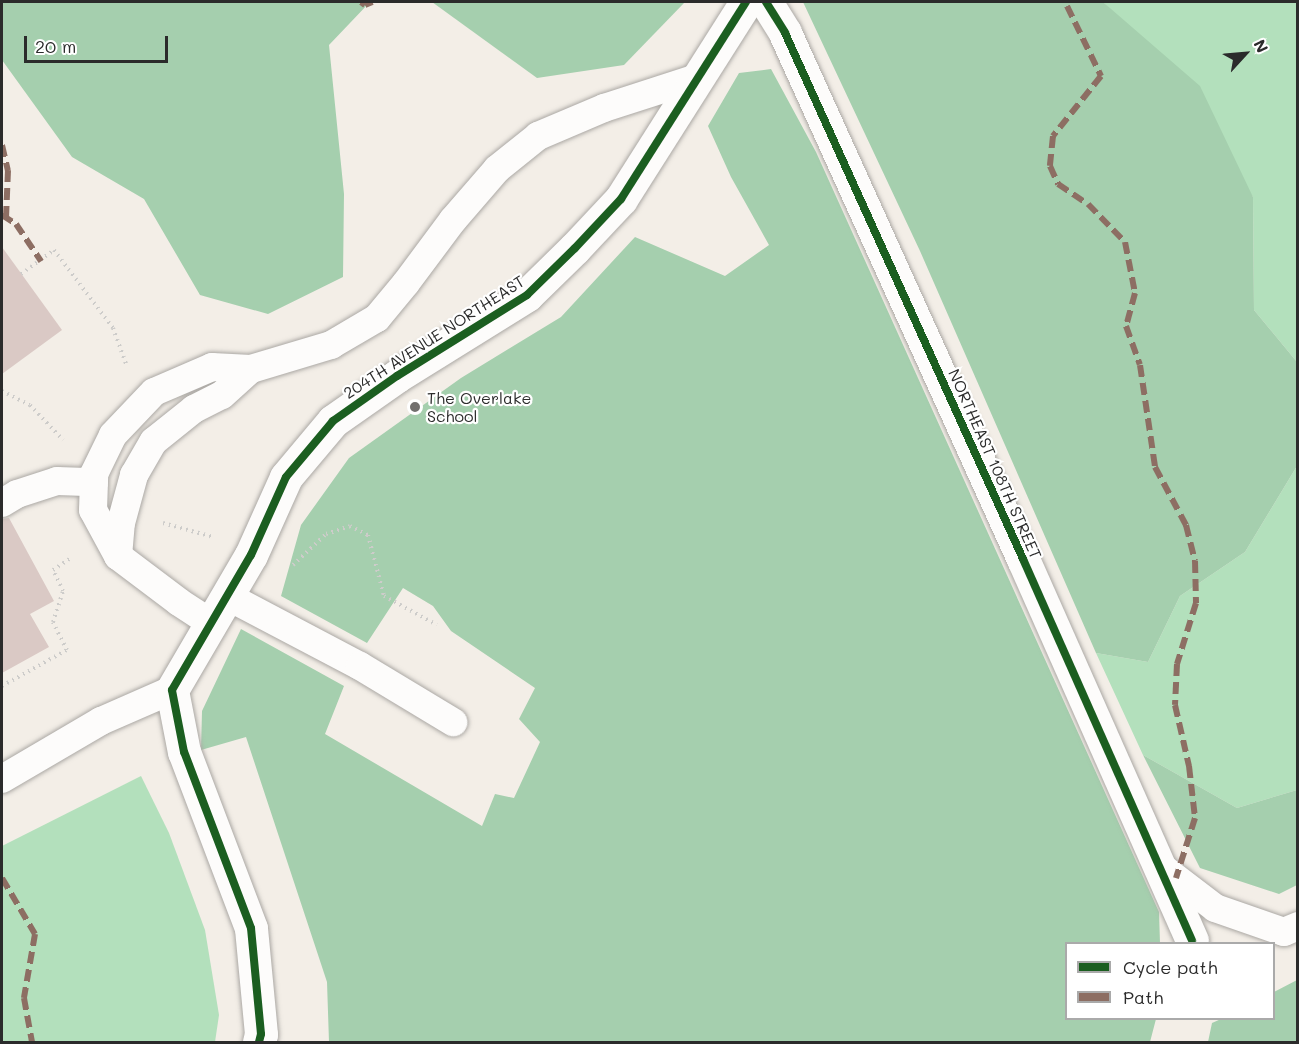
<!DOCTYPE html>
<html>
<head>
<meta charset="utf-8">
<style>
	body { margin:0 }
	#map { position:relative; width:1299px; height:1044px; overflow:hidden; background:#f3eee7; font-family:Mali,sans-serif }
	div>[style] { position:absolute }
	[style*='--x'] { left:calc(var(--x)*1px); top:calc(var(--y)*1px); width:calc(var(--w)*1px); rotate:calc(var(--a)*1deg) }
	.green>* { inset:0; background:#b3e0bc }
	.forest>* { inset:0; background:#a5cfae }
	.building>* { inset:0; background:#dac9c5 }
	.path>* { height:4px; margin-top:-2px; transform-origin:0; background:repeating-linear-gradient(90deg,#cdccca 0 1.5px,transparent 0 6px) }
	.roads { filter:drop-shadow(0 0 2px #aba8a4) drop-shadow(0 0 2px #aba8a4) }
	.service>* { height:28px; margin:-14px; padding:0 14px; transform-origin:14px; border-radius:14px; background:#fdfcfb }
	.minor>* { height:33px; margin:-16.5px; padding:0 16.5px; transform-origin:16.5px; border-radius:16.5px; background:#fdfcfb }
	.quiet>* { height:6px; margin-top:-3px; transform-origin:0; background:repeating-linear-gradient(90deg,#8d6e63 0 12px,transparent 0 18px) }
	.cycleway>* { height:8px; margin:-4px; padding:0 4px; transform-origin:4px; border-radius:4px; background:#1b5e20 }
	.dots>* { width:16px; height:16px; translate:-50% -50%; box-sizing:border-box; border:3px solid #fff; border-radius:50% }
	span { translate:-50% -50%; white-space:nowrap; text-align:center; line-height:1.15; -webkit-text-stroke:4.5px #fff; paint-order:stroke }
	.street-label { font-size:16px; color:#2b2b2b }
	.poi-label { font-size:16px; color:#2b2b2b }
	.left { translate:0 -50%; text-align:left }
	.frame { position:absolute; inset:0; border:3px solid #2b2b2b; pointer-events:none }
	.legend { position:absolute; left:1065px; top:942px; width:210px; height:78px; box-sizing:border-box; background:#fff; border:2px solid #aaa; margin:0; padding:8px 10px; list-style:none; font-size:18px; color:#2b2b2b }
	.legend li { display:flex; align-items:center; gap:12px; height:30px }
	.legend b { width:30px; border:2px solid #aaa }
	.north { position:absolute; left:1215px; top:24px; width:60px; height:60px; -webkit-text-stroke:4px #fff; paint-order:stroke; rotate:64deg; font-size:16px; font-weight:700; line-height:24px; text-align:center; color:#2b2b2b }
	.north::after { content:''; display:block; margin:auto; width:21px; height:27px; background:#2b2b2b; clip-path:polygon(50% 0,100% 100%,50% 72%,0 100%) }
	.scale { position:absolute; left:24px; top:36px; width:144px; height:27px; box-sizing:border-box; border:3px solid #2b2b2b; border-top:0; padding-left:8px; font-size:18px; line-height:21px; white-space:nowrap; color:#2b2b2b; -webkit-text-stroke:4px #fff; paint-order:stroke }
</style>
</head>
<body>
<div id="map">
	<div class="green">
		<div style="clip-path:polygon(1103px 2px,1297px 2px,1297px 362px,1254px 310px,1253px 197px,1127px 26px)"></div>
		<div style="clip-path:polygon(1297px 466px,1297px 790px,1237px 808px,1143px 755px,1096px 653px,1148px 662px,1180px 596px,1245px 552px)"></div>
		<div style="clip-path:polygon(141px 776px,169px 833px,205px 930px,219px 1015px,215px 1042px,2px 1042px,2px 846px)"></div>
	</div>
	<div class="forest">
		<div style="clip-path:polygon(2px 2px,370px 2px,329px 45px,344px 194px,343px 277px,268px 314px,200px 295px,144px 199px,72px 157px,2px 60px)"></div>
		<div style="clip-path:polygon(432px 2px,685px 2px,624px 65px,537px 78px)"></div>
		<div style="clip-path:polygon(803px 2px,1103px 2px,1200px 86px,1253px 197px,1254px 310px,1297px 362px,1297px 466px,1245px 552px,1180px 596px,1148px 662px,1096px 653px,920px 251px)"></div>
		<div style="clip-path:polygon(771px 69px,816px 152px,1159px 912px,1160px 943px,1066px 944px,1066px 1018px,1156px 1019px,1150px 1042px,329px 1042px,327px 982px,246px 737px,201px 750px,202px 711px,241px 629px,344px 686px,325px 734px,482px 826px,495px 794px,514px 798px,540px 742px,519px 719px,535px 688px,451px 631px,433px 606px,403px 588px,367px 643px,281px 596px,301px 525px,349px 458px,461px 378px,561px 317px,635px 237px,725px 276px,769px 245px,731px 177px,708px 126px,739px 73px)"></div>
		<div style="clip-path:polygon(1143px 755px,1237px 808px,1297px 790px,1297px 885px,1279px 894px,1200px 868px)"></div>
		<div style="clip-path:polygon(1297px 980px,1297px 1042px,1208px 1042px,1212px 1023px,1221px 1019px,1274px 1018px,1274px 992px)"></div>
	</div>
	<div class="building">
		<div style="clip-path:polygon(2px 247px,62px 330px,2px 374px)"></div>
		<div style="clip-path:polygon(9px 518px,54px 601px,30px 614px,49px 647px,2px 673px,2px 519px)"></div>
	</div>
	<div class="path">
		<div style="--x:21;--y:274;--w:41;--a:-36"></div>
		<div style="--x:54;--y:250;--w:98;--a:52.9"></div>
		<div style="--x:113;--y:328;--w:38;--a:70"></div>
		<div style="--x:2;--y:391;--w:31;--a:27"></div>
		<div style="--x:30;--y:405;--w:48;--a:46.7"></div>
		<div style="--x:163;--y:523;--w:52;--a:15.6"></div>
		<div style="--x:293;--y:565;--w:45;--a:-43.2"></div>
		<div style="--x:326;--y:534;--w:25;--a:-18"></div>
		<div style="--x:350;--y:526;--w:20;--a:27"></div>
		<div style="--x:368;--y:535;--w:63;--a:75.3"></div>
		<div style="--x:384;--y:596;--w:60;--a:28.7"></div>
		<div style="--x:2;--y:686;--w:74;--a:-29"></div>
		<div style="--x:67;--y:650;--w:31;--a:-117"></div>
		<div style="--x:53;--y:622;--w:33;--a:-72"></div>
		<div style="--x:63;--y:591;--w:23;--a:-115"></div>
		<div style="--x:53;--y:570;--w:23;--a:-34"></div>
	</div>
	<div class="roads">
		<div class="service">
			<div style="--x:2;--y:503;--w:17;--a:-31"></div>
			<div style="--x:17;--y:494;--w:42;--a:-18"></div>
			<div style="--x:57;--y:481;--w:37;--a:2"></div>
			<div style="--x:118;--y:556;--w:33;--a:-85"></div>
			<div style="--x:121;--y:523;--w:50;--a:-74.8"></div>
			<div style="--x:134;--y:475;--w:39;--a:-60"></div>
			<div style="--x:154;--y:441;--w:51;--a:-38.7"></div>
			<div style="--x:194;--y:409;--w:31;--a:-27"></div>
			<div style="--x:222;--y:395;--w:39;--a:-42"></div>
			<div style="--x:227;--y:596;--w:150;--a:27.8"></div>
			<div style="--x:360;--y:666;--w:109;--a:31.1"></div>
			<div style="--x:211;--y:623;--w:38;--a:-147"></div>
			<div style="--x:179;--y:602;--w:76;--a:-143"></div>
			<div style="--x:118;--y:556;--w:52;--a:-118.5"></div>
			<div style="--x:93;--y:510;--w:36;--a:-88"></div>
			<div style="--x:94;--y:474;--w:43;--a:-64"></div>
			<div style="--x:113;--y:435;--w:59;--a:-46.4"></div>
			<div style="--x:154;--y:392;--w:63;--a:-23.3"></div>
			<div style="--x:212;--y:367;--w:39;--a:3"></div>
			<div style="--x:251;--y:369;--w:84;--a:-16.7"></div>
			<div style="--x:331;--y:345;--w:53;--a:-30.4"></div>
			<div style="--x:377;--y:318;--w:45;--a:-50.4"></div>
			<div style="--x:406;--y:283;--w:79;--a:-53.3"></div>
			<div style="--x:453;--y:220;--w:67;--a:-49.2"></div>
			<div style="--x:497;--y:169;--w:53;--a:-38.8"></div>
			<div style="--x:538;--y:136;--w:72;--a:-23"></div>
			<div style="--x:604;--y:108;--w:98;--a:-17.9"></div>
			<div style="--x:2;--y:779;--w:115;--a:-30.4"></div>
			<div style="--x:101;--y:721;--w:77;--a:-23.6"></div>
			<div style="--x:1159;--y:865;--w:71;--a:37.5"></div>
			<div style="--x:1215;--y:908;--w:73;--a:19.2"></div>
			<div style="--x:1284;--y:932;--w:15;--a:-23"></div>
		</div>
		<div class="minor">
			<div style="--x:766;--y:2;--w:36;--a:58"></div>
			<div style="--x:785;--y:33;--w:577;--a:65.65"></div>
			<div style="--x:1023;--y:559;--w:417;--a:66.1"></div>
			<div style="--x:259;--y:1042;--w:8;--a:-76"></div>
			<div style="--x:261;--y:1034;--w:106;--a:-95.4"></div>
			<div style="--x:251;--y:928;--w:188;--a:-110.8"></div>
			<div style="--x:184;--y:752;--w:63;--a:-101"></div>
			<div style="--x:172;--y:690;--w:156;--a:-59.7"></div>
			<div style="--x:251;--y:555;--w:85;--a:-65.8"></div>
			<div style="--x:286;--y:477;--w:73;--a:-50"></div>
			<div style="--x:333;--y:421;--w:78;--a:-35.1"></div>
			<div style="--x:397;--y:376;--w:153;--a:-31.9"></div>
			<div style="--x:527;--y:295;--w:67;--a:-44.4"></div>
			<div style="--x:575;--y:248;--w:67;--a:-46.8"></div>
			<div style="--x:621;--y:199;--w:233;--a:-57.6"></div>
		</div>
	</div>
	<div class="quiet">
		<div style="--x:361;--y:2;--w:5;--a:37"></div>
		<div style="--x:365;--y:5;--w:8;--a:-23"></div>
		<div style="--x:1067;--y:6;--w:78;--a:64.1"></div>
		<div style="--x:1101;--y:76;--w:77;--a:128.7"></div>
		<div style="--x:1053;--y:136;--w:30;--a:96"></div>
		<div style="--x:1050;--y:166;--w:20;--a:66"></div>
		<div style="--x:1058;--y:184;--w:36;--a:34"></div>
		<div style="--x:1088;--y:204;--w:53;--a:45.8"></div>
		<div style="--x:1125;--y:242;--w:52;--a:78.9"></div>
		<div style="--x:1135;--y:293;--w:34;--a:105"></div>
		<div style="--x:1126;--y:326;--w:41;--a:70.3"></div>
		<div style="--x:1140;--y:365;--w:103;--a:81.6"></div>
		<div style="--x:1155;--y:467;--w:66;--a:61.9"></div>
		<div style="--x:1186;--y:525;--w:37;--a:76"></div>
		<div style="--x:1195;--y:561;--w:42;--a:88.6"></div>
		<div style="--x:1196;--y:603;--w:64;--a:107.3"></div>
		<div style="--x:1177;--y:664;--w:41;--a:92.8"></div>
		<div style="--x:1175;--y:705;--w:63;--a:77.1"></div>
		<div style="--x:1189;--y:766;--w:52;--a:83.4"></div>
		<div style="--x:1195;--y:818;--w:63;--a:107.6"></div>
		<div style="--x:2;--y:145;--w:26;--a:77"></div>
		<div style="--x:8;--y:170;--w:48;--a:92.4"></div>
		<div style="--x:2;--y:215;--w:17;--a:33"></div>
		<div style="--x:16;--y:224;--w:45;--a:56"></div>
		<div style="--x:2;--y:878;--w:65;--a:59.5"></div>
		<div style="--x:35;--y:934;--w:65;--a:99.8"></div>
		<div style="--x:24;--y:998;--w:45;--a:79.7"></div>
	</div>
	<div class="cycleway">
		<div style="--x:766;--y:2;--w:36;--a:58"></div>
		<div style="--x:785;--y:33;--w:577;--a:65.65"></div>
		<div style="--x:1023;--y:559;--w:417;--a:66.1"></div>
		<div style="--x:259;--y:1042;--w:8;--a:-76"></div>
		<div style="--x:261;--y:1034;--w:106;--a:-95.4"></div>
		<div style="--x:251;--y:928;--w:188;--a:-110.8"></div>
		<div style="--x:184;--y:752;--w:63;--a:-101"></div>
		<div style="--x:172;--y:690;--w:156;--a:-59.7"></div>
		<div style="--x:251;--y:555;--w:85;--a:-65.8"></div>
		<div style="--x:286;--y:477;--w:73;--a:-50"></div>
		<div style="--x:333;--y:421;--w:78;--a:-35.1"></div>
		<div style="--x:397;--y:376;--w:153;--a:-31.9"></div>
		<div style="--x:527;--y:295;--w:67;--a:-44.4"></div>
		<div style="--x:575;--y:248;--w:67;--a:-46.8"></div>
		<div style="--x:621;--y:199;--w:233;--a:-57.6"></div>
	</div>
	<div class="dots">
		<div style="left:415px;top:407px;background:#716f6d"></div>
	</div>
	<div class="street-label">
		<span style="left:434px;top:337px;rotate:-33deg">204TH AVENUE NORTHEAST</span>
		<span style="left:995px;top:464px;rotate:66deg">NORTHEAST 108TH STREET</span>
	</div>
	<div class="poi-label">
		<span class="left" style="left:427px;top:407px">The Overlake<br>School</span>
	</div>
	<div class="frame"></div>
	<ul class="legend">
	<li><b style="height:8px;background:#1b5e20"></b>Cycle path</li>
	<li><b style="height:8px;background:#8d6e63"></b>Path</li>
	</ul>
	<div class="north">N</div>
	<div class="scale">20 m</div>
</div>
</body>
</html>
